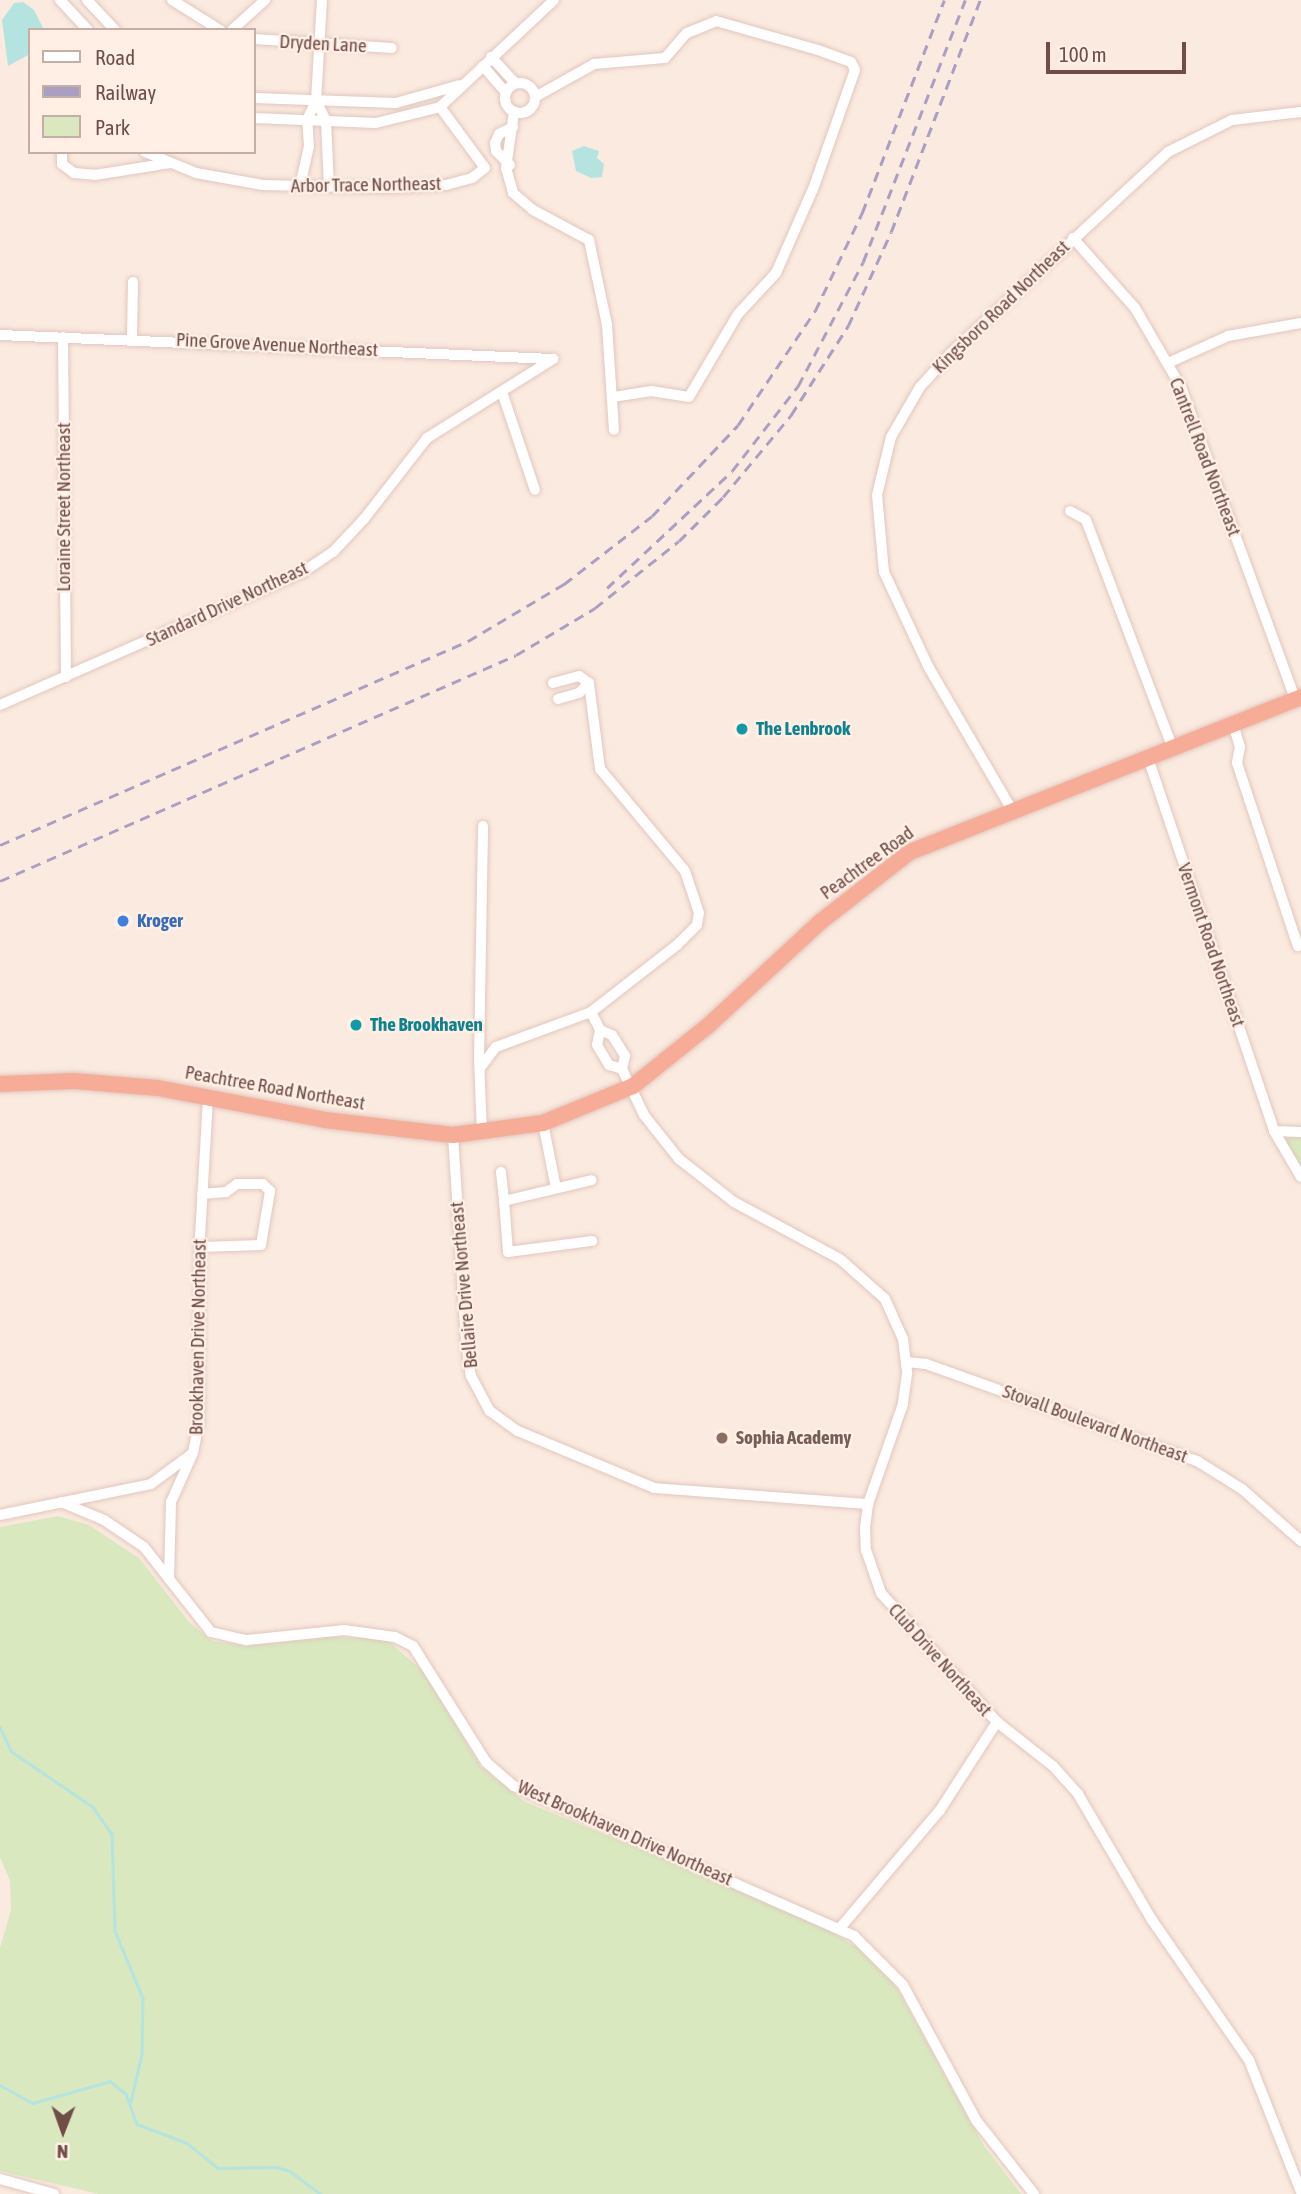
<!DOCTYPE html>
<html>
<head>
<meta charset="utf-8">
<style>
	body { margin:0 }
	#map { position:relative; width:1301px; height:2194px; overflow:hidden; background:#fbeadf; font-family:"Asap Condensed",sans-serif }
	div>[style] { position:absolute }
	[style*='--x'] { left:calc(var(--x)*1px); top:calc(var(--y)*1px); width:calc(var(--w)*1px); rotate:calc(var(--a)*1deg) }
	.green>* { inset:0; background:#d9e8bf }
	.water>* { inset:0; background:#b5e4e0 }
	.stream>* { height:2.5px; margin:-1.25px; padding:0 1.25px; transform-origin:1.25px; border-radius:1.25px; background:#b5e4e0 }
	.roads { filter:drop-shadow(0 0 2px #e1c7bf) drop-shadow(0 0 2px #e1c7bf) }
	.minor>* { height:10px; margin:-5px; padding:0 5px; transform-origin:5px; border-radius:5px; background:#fff }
	.minor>.ring { margin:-5px; padding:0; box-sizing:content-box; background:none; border:10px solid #fff; border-radius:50% }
	.trunk>* { height:16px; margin:-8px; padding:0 8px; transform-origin:8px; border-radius:8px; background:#f7ac98 }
	.rail>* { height:2.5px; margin-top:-1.25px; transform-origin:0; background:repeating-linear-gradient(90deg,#aa9fc3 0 10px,transparent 0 17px) }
	.dots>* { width:19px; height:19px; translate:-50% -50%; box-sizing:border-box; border:4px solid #ffefe5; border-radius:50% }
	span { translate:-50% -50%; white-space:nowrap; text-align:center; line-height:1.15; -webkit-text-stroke:5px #ffefe5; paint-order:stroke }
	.street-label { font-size:19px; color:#714d48 }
	.culture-label { font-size:19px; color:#0d838f; font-weight:700 }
	.left { translate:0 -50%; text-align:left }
	.shop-label { font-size:19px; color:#366cbe; font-weight:700 }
	.education-label { font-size:19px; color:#785e54; font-weight:700 }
	.legend { position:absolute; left:28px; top:28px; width:228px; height:126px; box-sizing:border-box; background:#ffefe5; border:2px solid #c6aea6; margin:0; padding:9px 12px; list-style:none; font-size:21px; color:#714d48 }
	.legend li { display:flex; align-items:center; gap:14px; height:35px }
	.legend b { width:35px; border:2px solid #c6aea6 }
	.north { position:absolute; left:28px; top:2096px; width:70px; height:70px; -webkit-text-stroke:5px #ffefe5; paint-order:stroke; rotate:181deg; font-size:19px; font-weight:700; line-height:28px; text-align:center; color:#714d48 }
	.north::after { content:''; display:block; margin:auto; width:24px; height:32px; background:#714d48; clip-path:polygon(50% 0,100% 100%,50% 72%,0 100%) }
	.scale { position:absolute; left:1046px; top:42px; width:140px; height:32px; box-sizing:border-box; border:4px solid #714d48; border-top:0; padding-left:9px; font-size:21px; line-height:24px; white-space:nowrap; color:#714d48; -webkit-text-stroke:5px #ffefe5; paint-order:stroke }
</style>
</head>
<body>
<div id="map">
	<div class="green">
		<div style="clip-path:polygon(1288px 1136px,1301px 1138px,1301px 1172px,1283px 1142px)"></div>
		<div style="clip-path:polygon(58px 1516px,89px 1525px,139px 1558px,189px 1622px,212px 1641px,247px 1646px,329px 1637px,386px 1639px,424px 1672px,481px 1767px,525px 1802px,734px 1887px,822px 1926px,859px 1949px,893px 1981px,984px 2146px,1021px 2194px,99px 2194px,0 2171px,0 1948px,11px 1910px,10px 1881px,0 1857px,0 1527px)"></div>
	</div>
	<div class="water">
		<div style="clip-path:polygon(23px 2px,34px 10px,44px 30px,30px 30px,30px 54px,8px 66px,2px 20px,14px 3px)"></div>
		<div style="clip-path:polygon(584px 146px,599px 151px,597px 158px,604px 164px,602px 177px,591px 178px,576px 171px,572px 151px)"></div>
	</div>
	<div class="stream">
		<div style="--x:0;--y:1727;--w:26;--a:65"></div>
		<div style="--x:11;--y:1751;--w:99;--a:34.3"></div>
		<div style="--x:93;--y:1807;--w:33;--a:55"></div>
		<div style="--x:112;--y:1834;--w:97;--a:88.2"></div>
		<div style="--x:115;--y:1931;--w:73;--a:67.3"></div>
		<div style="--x:143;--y:1998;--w:56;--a:91"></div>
		<div style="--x:142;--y:2054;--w:49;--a:102.9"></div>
		<div style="--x:0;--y:2085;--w:38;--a:29"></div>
		<div style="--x:33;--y:2103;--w:80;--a:-15.9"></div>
		<div style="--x:110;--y:2081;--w:21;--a:39"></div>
		<div style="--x:126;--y:2094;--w:32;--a:70"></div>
		<div style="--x:137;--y:2124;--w:53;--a:20.8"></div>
		<div style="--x:187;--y:2143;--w:40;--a:39"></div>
		<div style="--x:218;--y:2168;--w:58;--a:-1"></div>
		<div style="--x:276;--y:2167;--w:15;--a:16"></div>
		<div style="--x:290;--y:2171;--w:38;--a:37"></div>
	</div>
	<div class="roads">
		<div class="minor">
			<div style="--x:60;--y:0;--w:41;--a:47"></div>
			<div style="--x:87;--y:0;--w:41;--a:47"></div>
			<div style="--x:172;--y:0;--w:57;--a:32"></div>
			<div style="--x:232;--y:30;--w:45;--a:-42.3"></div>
			<div style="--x:254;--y:39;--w:138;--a:3.7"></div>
			<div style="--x:491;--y:57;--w:35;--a:47"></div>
			<div style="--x:483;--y:66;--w:35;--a:49"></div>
			<div class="ring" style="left:505px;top:83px;width:20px;height:20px"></div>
			<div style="--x:535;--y:97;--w:68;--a:-29.2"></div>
			<div style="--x:594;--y:64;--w:71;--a:-4.8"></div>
			<div style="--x:665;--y:58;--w:33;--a:-49"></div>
			<div style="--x:687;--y:33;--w:31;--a:-22"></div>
			<div style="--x:716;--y:21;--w:106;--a:15.9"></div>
			<div style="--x:818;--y:50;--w:35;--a:20"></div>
			<div style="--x:851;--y:62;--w:9;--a:63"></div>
			<div style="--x:855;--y:70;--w:126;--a:109.4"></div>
			<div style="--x:813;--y:189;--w:92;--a:113.8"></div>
			<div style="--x:776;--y:273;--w:56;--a:132.8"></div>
			<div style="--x:738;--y:314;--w:96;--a:120.6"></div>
			<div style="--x:689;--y:397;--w:38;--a:-171"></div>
			<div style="--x:651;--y:391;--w:39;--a:171"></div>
			<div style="--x:254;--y:98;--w:142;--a:2"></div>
			<div style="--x:396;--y:103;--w:66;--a:-15.7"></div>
			<div style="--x:316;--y:101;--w:22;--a:63"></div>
			<div style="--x:326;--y:121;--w:65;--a:87.4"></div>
			<div style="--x:514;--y:112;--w:57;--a:98.1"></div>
			<div style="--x:506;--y:168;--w:26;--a:74"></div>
			<div style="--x:513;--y:193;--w:26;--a:40"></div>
			<div style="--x:533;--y:210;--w:64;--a:28.2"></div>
			<div style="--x:589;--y:240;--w:87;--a:78"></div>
			<div style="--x:607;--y:325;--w:105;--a:86.2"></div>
			<div style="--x:254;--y:118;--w:122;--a:2.3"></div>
			<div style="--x:376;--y:123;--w:66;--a:-14"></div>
			<div style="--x:440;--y:107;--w:156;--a:-43.2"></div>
			<div style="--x:62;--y:152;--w:12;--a:90"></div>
			<div style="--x:62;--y:164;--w:15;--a:37"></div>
			<div style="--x:74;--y:173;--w:21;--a:5"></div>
			<div style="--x:95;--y:175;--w:76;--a:-9.1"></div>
			<div style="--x:145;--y:152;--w:55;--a:22.4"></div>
			<div style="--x:196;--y:173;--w:68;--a:10.2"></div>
			<div style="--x:263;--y:185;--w:126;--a:1.4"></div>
			<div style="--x:389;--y:188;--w:57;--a:-3"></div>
			<div style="--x:446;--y:185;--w:27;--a:-15"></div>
			<div style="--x:472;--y:178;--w:16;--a:-38"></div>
			<div style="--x:485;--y:168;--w:76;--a:-126.4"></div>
			<div style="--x:510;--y:165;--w:20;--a:-135"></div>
			<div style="--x:496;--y:151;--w:8;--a:-97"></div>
			<div style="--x:495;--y:143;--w:10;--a:-66"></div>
			<div style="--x:499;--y:134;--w:16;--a:-27"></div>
			<div style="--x:300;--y:186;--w:41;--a:-77.3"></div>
			<div style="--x:309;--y:146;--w:26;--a:-94"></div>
			<div style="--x:307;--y:120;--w:21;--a:-65"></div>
			<div style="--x:316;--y:101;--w:101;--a:-86.6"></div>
			<div style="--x:1073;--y:238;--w:94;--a:48.5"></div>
			<div style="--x:1135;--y:308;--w:91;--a:59.8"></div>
			<div style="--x:1181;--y:387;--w:332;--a:69.9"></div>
			<div style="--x:0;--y:335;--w:554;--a:2.49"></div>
			<div style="--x:63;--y:337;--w:340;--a:89.5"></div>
			<div style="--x:132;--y:338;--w:56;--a:-89"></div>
			<div style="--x:1168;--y:363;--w:66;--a:-24.2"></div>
			<div style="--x:1228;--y:336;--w:74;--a:-10.1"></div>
			<div style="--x:502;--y:392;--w:103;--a:71.4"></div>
			<div style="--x:1070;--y:511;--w:18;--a:29"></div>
			<div style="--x:1086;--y:520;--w:245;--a:69.2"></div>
			<div style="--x:558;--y:699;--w:22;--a:-16"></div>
			<div style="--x:579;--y:693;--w:14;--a:-45"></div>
			<div style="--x:0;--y:705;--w:331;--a:-23.7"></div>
			<div style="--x:303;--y:572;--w:36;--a:-34"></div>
			<div style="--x:333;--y:552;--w:45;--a:-46.8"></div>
			<div style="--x:364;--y:519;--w:103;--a:-52.1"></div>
			<div style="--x:427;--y:438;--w:149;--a:-32.1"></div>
			<div style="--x:1233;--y:724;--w:24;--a:73"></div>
			<div style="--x:1240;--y:747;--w:16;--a:101"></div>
			<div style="--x:1237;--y:763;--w:193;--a:71.6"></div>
			<div style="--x:1148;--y:758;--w:394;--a:71.3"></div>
			<div style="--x:1274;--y:1131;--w:53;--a:59.6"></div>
			<div style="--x:1012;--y:810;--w:164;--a:-120.3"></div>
			<div style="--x:929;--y:668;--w:106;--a:-115.1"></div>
			<div style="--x:884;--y:572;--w:77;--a:-95.2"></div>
			<div style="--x:877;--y:495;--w:60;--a:-76.4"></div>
			<div style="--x:891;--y:437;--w:58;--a:-59.9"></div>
			<div style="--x:920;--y:387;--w:46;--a:-47.6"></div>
			<div style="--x:951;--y:353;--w:296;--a:-42.8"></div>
			<div style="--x:1168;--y:152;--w:72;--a:-26.6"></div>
			<div style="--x:1232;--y:120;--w:69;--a:-6.6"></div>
			<div style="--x:591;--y:1012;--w:20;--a:63"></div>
			<div style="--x:600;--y:1030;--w:15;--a:101"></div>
			<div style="--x:597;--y:1045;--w:23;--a:59"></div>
			<div style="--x:609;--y:1065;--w:14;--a:17"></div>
			<div style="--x:622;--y:1069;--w:51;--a:64.4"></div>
			<div style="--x:644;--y:1115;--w:56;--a:51.5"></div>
			<div style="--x:679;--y:1159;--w:70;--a:38"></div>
			<div style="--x:734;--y:1202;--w:120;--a:28.3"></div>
			<div style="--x:840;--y:1259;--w:60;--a:41.6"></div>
			<div style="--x:885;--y:1299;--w:44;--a:65.8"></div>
			<div style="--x:903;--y:1339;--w:35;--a:83"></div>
			<div style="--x:907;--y:1374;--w:30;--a:98"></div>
			<div style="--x:903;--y:1404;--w:106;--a:109.3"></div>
			<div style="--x:868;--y:1504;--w:23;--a:97"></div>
			<div style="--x:865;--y:1527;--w:23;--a:88"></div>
			<div style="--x:866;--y:1550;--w:46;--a:70.8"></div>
			<div style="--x:881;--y:1593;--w:173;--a:48"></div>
			<div style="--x:997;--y:1722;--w:71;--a:38.2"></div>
			<div style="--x:1053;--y:1766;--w:38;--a:48"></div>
			<div style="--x:1078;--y:1794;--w:146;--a:59.6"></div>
			<div style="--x:1152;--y:1920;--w:170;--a:55.3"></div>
			<div style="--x:1249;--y:2060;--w:142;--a:68.5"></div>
			<div style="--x:600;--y:1030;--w:13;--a:23"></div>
			<div style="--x:612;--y:1035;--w:25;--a:58"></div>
			<div style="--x:625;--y:1056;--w:13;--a:103"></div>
			<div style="--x:480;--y:1068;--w:26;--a:-53"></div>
			<div style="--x:496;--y:1047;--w:101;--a:-20.2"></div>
			<div style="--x:591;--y:1012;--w:109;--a:-37.9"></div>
			<div style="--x:677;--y:945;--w:28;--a:-45"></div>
			<div style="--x:697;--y:925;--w:12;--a:-81"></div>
			<div style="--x:699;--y:913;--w:44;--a:-108.4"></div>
			<div style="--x:685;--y:871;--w:133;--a:-129.8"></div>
			<div style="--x:600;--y:769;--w:87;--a:-97.3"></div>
			<div style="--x:589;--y:683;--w:12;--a:-145"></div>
			<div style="--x:579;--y:676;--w:27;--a:165"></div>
			<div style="--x:543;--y:1123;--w:66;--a:78.7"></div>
			<div style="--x:1274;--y:1131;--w:27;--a:2"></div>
			<div style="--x:482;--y:1133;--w:74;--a:-92.3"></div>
			<div style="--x:479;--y:1059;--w:233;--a:-89"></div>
			<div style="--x:453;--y:1135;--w:207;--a:86.4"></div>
			<div style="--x:466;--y:1342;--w:34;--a:82"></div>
			<div style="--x:471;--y:1376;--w:40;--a:62"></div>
			<div style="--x:490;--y:1411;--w:34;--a:36"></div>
			<div style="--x:518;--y:1431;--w:147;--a:22.7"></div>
			<div style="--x:654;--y:1488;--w:215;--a:4.3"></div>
			<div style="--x:501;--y:1172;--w:29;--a:84"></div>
			<div style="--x:504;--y:1201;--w:90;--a:-13.4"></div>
			<div style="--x:504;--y:1201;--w:51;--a:85.5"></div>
			<div style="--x:508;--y:1252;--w:85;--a:-7.5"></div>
			<div style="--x:200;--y:1247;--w:61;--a:-1.9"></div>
			<div style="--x:261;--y:1245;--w:55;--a:-80.5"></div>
			<div style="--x:270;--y:1191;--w:10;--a:-135"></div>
			<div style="--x:263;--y:1184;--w:26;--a:180"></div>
			<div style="--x:237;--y:1184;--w:14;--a:144"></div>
			<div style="--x:226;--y:1192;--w:24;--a:175"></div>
			<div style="--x:907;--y:1362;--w:19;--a:6"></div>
			<div style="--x:926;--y:1364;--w:288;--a:19.7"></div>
			<div style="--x:1197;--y:1461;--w:53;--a:31.9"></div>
			<div style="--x:1242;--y:1489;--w:79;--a:41.4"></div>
			<div style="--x:61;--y:1502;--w:47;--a:22.7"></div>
			<div style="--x:104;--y:1520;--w:48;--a:34"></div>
			<div style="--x:144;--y:1547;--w:108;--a:51.8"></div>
			<div style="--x:211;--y:1632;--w:37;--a:13"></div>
			<div style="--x:247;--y:1640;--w:98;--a:-5.9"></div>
			<div style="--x:344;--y:1630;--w:51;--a:7.8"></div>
			<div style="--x:395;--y:1637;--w:20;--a:27"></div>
			<div style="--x:413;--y:1646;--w:137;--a:57.8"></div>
			<div style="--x:486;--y:1762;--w:37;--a:41"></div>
			<div style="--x:514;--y:1786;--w:372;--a:23.8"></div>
			<div style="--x:854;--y:1936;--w:69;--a:45"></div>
			<div style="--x:903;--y:1985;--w:153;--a:61.6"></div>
			<div style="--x:976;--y:2120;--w:94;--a:51.9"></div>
			<div style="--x:0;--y:1515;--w:154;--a:-11.6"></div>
			<div style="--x:151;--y:1484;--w:52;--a:-36.4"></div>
			<div style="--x:193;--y:1453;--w:33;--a:-79"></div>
			<div style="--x:199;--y:1421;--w:184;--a:-89.7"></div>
			<div style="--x:200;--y:1237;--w:139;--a:-86.7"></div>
			<div style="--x:169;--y:1579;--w:77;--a:-88.5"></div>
			<div style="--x:171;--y:1502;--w:51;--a:-65.9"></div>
			<div style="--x:840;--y:1928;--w:155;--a:-49.7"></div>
			<div style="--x:940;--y:1810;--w:105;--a:-57.1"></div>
			<div style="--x:0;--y:2179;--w:56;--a:15.5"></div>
		</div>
		<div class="trunk">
			<div style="--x:0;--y:1084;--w:74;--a:-2.3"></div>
			<div style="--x:74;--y:1081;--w:84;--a:4.8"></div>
			<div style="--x:158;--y:1088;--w:170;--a:10.8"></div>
			<div style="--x:325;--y:1120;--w:129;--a:6.7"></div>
			<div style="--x:453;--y:1135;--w:91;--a:-7.6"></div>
			<div style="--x:543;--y:1123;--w:97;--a:-22.3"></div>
			<div style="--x:633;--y:1086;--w:97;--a:-38.8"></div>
			<div style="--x:709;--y:1025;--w:150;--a:-42.8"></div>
			<div style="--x:819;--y:923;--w:115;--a:-38"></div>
			<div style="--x:910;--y:852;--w:421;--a:-21.6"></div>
		</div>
	</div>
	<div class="rail">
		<div style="--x:607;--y:588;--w:171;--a:-43.1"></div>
		<div style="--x:732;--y:471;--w:108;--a:-52.2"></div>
		<div style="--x:798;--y:386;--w:140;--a:-62.3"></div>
		<div style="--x:863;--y:262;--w:281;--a:-68.7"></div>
		<div style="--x:0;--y:845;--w:511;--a:-23.55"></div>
		<div style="--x:468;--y:641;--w:112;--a:-30.7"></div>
		<div style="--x:564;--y:584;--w:111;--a:-37.7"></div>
		<div style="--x:652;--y:516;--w:125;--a:-46.6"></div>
		<div style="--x:738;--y:425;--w:138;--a:-56"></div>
		<div style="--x:815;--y:311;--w:109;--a:-64.4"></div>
		<div style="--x:862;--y:213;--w:228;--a:-68.9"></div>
		<div style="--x:0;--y:881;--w:563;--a:-23.65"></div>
		<div style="--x:516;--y:655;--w:92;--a:-30.7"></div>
		<div style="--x:595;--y:608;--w:107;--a:-38.6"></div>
		<div style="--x:679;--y:541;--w:62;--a:-45"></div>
		<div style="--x:723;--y:497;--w:107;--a:-50.3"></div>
		<div style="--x:791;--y:415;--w:106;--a:-57.4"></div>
		<div style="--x:848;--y:326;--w:103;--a:-65.4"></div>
		<div style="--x:891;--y:232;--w:248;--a:-69"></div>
	</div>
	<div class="dots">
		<div style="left:742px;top:729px;background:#0f9aa8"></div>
		<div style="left:123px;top:921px;background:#3f7fe0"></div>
		<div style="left:356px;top:1025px;background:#0f9aa8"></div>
		<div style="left:722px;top:1438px;background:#8d6e63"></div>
	</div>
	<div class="street-label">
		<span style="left:323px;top:44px;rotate:3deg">Dryden Lane</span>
		<span style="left:366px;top:185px;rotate:-1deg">Arbor Trace Northeast</span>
		<span style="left:1001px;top:307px;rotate:-44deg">Kingsboro Road Northeast</span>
		<span style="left:277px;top:345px;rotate:3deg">Pine Grove Avenue Northeast</span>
		<span style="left:1205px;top:457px;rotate:69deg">Cantrell Road Northeast</span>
		<span style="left:64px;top:507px;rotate:-90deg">Loraine Street Northeast</span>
		<span style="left:227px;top:604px;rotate:-25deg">Standard Drive Northeast</span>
		<span style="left:867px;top:863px;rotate:-36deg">Peachtree Road</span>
		<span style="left:1211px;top:945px;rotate:71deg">Vermont Road Northeast</span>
		<span style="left:275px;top:1088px;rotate:10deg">Peachtree Road Northeast</span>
		<span style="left:464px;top:1285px;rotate:-95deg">Bellaire Drive Northeast</span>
		<span style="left:198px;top:1337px;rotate:-89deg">Brookhaven Drive Northeast</span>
		<span style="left:1095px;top:1424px;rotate:20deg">Stovall Boulevard Northeast</span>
		<span style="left:940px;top:1660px;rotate:48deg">Club Drive Northeast</span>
		<span style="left:625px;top:1833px;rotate:24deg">West Brookhaven Drive Northeast</span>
	</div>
	<div class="culture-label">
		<span class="left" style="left:756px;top:729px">The Lenbrook</span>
		<span class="left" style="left:370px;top:1025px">The Brookhaven</span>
	</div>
	<div class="shop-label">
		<span class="left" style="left:137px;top:921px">Kroger</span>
	</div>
	<div class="education-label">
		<span class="left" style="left:736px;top:1438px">Sophia Academy</span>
	</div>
	<ul class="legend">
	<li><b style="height:9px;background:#fff"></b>Road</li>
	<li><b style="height:9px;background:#aa9fc3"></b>Railway</li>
	<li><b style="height:19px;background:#d9e8bf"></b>Park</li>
	</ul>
	<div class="north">N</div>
	<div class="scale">100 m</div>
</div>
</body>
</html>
